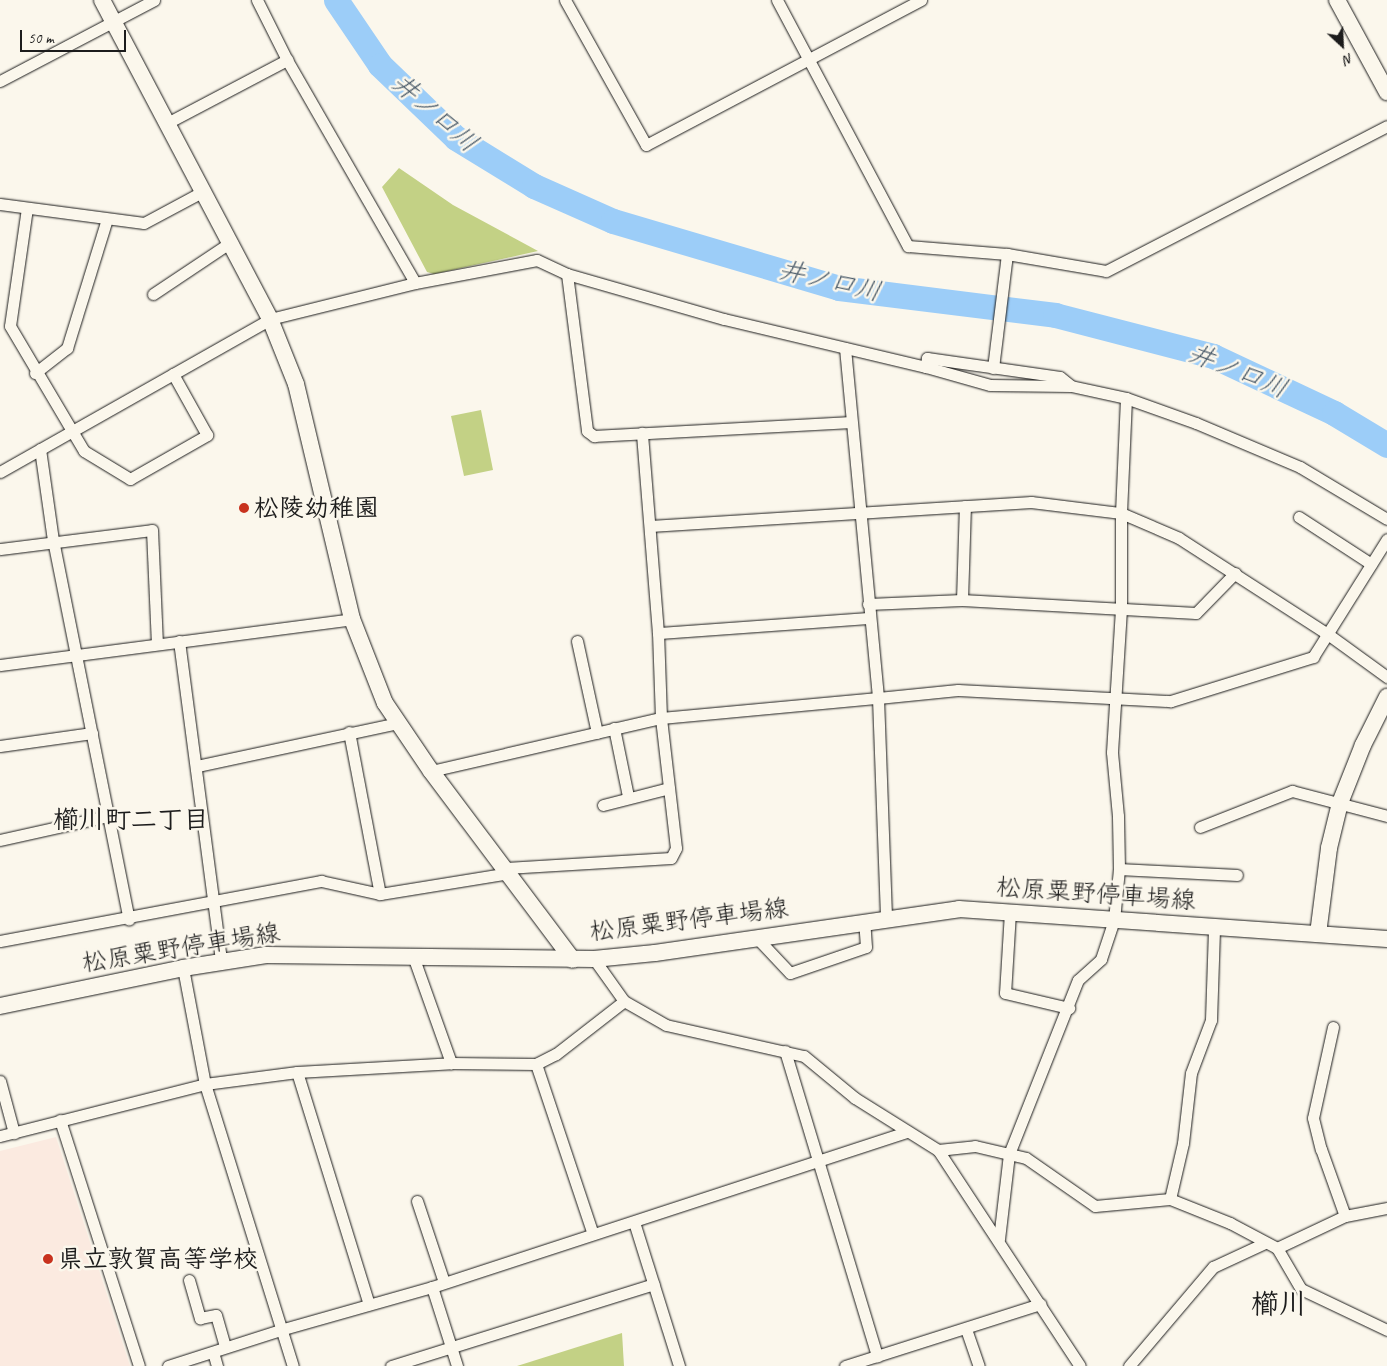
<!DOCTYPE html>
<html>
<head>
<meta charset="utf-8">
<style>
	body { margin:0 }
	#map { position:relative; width:1387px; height:1366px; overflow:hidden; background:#fbf7ec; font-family:Caveat,"Klee One",sans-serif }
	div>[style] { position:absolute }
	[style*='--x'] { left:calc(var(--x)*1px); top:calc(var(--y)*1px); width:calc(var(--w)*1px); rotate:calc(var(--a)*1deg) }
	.built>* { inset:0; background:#fbeae0 }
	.green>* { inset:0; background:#c3d185 }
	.river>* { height:25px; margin:-12.5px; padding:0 12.5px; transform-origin:12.5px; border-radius:12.5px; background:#9ccdf8 }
	.roads { filter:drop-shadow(0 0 1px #1c1c1c) drop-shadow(0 0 1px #1c1c1c) }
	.street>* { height:11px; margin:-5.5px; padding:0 5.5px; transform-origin:5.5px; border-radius:5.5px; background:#fbf7ec }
	.secondary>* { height:16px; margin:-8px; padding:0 8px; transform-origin:8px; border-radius:8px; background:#fbf7ec }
	.dots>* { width:14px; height:14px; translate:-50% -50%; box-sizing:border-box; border:2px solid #fbf7ec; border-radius:50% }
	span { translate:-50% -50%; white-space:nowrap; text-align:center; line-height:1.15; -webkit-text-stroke:5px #fbf7ec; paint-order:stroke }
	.poi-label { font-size:25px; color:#1c1c1c; font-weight:700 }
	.left { translate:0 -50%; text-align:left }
	.street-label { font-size:25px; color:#1c1c1c }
	.water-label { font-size:26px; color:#495a69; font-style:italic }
	.neighbourhood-label { font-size:26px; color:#1c1c1c; font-weight:700 }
	.quarter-label { font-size:28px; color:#1c1c1c; font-weight:700 }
	.north { position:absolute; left:1317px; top:20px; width:50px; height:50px; -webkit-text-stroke:4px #fbf7ec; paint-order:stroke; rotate:155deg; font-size:14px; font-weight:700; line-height:20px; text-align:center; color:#1c1c1c }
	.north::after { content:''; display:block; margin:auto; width:18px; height:22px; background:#1c1c1c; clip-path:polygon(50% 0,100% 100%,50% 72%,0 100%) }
	.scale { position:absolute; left:20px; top:30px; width:106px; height:22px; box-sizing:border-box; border:2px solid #1c1c1c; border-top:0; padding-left:6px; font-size:15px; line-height:18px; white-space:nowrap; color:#1c1c1c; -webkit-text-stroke:4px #fbf7ec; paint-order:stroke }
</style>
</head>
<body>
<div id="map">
	<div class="built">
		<div style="clip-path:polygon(56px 1137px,130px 1366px,0 1366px,0 1151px)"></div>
	</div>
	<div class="green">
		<div style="clip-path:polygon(399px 168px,453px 205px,538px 251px,434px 274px,427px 272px,382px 187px)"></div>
		<div style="clip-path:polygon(481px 410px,493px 470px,464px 476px,451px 416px)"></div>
		<div style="clip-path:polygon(622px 1333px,624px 1366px,517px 1366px)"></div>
	</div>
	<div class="river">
		<div style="--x:336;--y:0;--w:78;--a:55.9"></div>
		<div style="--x:380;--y:65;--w:105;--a:43.8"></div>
		<div style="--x:456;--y:138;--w:92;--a:31.6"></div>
		<div style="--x:534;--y:186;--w:86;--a:23.9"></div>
		<div style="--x:613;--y:221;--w:236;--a:16.5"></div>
		<div style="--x:839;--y:288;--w:218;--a:7.1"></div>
		<div style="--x:1055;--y:315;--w:163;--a:14.5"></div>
		<div style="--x:1213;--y:356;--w:134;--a:25.2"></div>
		<div style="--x:1334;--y:413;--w:62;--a:31.1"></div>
	</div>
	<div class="roads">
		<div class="street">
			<div style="--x:257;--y:0;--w:67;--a:63.4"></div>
			<div style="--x:287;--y:60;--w:257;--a:60.1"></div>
			<div style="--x:565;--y:0;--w:166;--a:60.8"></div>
			<div style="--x:646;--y:145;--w:311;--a:-27.8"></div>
			<div style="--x:777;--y:0;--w:279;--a:62"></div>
			<div style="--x:908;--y:246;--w:99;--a:4.6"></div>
			<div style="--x:1007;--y:254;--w:100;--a:9.7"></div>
			<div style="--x:1106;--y:271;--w:316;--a:-27.3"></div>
			<div style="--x:0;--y:81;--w:174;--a:-27.7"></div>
			<div style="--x:167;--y:123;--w:136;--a:-27.7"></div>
			<div style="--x:0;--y:204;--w:145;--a:7.5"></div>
			<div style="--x:144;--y:223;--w:68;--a:-28.1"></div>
			<div style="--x:27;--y:208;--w:119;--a:98.2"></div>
			<div style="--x:10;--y:326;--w:145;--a:59.4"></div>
			<div style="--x:84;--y:451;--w:54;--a:31.3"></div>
			<div style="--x:130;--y:479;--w:89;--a:-29.7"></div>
			<div style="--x:207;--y:435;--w:70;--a:-119.1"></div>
			<div style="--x:567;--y:274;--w:158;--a:82.7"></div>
			<div style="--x:587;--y:431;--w:9;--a:36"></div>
			<div style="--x:594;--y:436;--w:257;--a:-3.1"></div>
			<div style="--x:153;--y:294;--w:94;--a:-33.7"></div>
			<div style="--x:845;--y:348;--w:352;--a:84.6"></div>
			<div style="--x:878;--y:698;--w:220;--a:87.9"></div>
			<div style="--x:926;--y:367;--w:9;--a:-84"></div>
			<div style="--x:927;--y:358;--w:134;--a:8.1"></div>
			<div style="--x:1060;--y:377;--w:14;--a:39"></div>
			<div style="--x:993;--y:368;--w:115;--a:-83"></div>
			<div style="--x:35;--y:373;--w:41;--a:-38"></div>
			<div style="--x:67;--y:348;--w:135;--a:-72.8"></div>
			<div style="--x:40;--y:449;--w:92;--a:81.9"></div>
			<div style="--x:53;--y:540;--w:387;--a:78.7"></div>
			<div style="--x:0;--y:472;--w:310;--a:-29.5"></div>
			<div style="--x:270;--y:319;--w:149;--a:-13.9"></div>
			<div style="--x:415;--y:283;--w:124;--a:-10.7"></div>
			<div style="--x:537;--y:260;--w:33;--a:25"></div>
			<div style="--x:567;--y:274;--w:163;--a:16"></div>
			<div style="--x:724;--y:319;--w:208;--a:13.4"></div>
			<div style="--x:926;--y:367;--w:66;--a:15.7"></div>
			<div style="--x:990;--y:385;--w:81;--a:0.7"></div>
			<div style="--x:1071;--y:386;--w:56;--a:12.3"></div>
			<div style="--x:1126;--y:398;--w:74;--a:19.7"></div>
			<div style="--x:1196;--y:423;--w:113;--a:22.9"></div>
			<div style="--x:1300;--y:467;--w:101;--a:30.9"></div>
			<div style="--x:1299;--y:517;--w:86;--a:33.1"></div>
			<div style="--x:650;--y:526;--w:382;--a:-3.6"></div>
			<div style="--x:1031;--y:502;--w:91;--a:7"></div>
			<div style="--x:1121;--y:513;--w:63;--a:23.3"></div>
			<div style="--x:1179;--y:538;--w:179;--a:32.9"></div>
			<div style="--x:1329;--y:635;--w:72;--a:35.9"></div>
			<div style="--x:0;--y:549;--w:153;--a:-7.1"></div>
			<div style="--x:152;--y:530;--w:114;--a:87.5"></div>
			<div style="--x:962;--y:600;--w:94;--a:-88.2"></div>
			<div style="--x:868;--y:604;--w:94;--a:-2.4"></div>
			<div style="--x:962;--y:600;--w:234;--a:3.2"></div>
			<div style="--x:1196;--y:613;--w:56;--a:-45.7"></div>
			<div style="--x:658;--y:633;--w:212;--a:-4.1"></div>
			<div style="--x:179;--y:641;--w:324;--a:82.5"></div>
			<div style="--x:577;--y:641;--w:94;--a:77.7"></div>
			<div style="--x:0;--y:665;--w:355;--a:-7.4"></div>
			<div style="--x:614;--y:728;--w:69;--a:78.4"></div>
			<div style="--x:349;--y:732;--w:165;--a:79.2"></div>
			<div style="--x:0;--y:746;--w:93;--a:-8"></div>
			<div style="--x:197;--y:766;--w:205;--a:-12.1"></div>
			<div style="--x:431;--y:771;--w:236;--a:-13"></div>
			<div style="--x:661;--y:718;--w:218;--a:-5.3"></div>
			<div style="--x:878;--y:698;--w:80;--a:-5.7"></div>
			<div style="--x:958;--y:690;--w:213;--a:3"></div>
			<div style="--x:1171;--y:701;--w:149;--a:-17.2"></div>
			<div style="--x:1313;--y:657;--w:139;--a:-57.9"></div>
			<div style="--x:603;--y:805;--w:68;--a:-14.4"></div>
			<div style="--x:1200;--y:827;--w:99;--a:-21.4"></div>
			<div style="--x:1292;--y:791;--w:98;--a:14.7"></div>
			<div style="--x:0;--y:840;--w:110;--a:-12.6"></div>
			<div style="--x:506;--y:868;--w:165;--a:-3.5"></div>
			<div style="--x:671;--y:858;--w:11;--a:-63"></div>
			<div style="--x:676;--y:848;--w:131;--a:-96.6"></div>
			<div style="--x:661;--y:718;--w:85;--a:-92"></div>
			<div style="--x:658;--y:633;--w:201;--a:-94.6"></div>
			<div style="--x:1119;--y:869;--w:118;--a:2.9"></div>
			<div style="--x:1010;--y:912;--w:81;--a:93.5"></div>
			<div style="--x:1005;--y:993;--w:66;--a:13.2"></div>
			<div style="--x:757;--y:938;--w:48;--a:46.7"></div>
			<div style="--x:790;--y:973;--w:80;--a:-18.9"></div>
			<div style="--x:866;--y:947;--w:26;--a:-94"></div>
			<div style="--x:0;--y:941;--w:327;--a:-10.6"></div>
			<div style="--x:321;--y:881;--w:60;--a:12.4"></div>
			<div style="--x:380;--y:894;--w:131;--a:-9.2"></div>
			<div style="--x:413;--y:956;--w:114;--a:70.4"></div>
			<div style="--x:594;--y:959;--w:52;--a:54.5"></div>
			<div style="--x:624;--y:1001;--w:48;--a:29.7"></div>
			<div style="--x:666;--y:1025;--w:141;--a:12.7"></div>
			<div style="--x:804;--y:1056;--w:66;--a:39.5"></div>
			<div style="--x:855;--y:1098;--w:98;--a:32.1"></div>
			<div style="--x:938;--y:1150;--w:258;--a:56.7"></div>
			<div style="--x:183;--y:968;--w:118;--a:79.3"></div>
			<div style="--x:205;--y:1084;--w:295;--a:72.7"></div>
			<div style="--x:1333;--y:1027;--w:93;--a:102.4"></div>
			<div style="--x:1313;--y:1118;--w:32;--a:76"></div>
			<div style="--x:1321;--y:1149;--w:71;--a:70.3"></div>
			<div style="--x:785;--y:1051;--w:319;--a:73.2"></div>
			<div style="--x:536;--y:1064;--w:179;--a:71.5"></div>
			<div style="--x:297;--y:1072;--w:243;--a:72.8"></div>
			<div style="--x:0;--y:1081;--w:54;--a:74.9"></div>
			<div style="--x:60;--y:1120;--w:258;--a:72.2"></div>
			<div style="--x:0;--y:1136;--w:211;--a:-14.2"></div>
			<div style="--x:205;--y:1084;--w:93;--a:-7.4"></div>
			<div style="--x:297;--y:1072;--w:154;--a:-3.3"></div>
			<div style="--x:451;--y:1063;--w:85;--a:0.7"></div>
			<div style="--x:536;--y:1064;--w:22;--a:-27"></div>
			<div style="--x:556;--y:1054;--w:86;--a:-37.9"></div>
			<div style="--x:938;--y:1150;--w:37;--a:-6"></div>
			<div style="--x:975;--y:1146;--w:52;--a:13.2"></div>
			<div style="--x:1026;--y:1158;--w:84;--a:34.8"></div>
			<div style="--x:1095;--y:1206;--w:75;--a:-5.3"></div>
			<div style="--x:1170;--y:1199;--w:65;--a:21.8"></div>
			<div style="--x:1230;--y:1223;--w:53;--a:28"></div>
			<div style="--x:1277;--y:1248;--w:75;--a:-25.2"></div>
			<div style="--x:1345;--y:1216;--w:43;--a:-10.8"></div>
			<div style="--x:1170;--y:1199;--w:57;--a:-76.9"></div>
			<div style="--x:1183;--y:1143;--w:70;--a:-83.5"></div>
			<div style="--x:1191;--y:1073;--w:57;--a:-69.3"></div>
			<div style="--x:1211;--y:1020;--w:91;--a:-88.1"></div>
			<div style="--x:417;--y:1201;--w:85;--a:71.6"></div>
			<div style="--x:634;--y:1222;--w:151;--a:72.6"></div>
			<div style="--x:999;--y:1239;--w:86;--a:-83.3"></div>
			<div style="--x:1009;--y:1154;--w:187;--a:-68.4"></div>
			<div style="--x:1078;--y:980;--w:31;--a:-42"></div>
			<div style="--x:1101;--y:959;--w:41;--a:-71.6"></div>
			<div style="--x:1114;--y:920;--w:51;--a:-84.4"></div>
			<div style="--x:1119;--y:869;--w:53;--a:-91.1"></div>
			<div style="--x:1118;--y:816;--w:64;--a:-95.4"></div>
			<div style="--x:1112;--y:752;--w:144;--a:-86.4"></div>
			<div style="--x:1121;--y:608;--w:95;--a:-90"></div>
			<div style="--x:1121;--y:513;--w:115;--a:-87.5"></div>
			<div style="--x:1277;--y:1248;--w:48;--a:59.7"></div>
			<div style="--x:1301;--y:1289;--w:95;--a:25.5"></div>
			<div style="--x:189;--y:1280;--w:40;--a:74"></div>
			<div style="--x:200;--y:1318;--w:16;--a:-11"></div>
			<div style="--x:216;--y:1315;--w:33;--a:74"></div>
			<div style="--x:432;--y:1287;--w:83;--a:72.4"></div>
			<div style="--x:966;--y:1329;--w:39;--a:71"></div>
			<div style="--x:213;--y:1352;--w:15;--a:74"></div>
			<div style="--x:168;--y:1366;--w:118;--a:-17.8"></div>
			<div style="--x:280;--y:1330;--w:158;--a:-15.8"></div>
			<div style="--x:432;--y:1287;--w:500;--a:-18.1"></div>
			<div style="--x:391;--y:1366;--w:275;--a:-17.3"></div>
			<div style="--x:845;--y:1366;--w:205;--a:-17.6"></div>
			<div style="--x:1129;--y:1366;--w:130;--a:-49.7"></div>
			<div style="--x:1213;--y:1267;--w:57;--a:-24.8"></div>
		</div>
		<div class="secondary">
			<div style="--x:102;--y:0;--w:361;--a:62.2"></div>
			<div style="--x:270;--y:319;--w:70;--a:68.2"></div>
			<div style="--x:296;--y:384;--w:242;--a:76.6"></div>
			<div style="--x:352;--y:619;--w:90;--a:68.6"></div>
			<div style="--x:385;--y:703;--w:82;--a:55.9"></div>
			<div style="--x:431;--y:771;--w:236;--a:53.1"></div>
			<div style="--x:1337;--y:0;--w:105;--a:61.5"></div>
			<div style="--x:1318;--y:934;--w:87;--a:-82.7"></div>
			<div style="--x:1329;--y:848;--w:46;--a:-76.3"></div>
			<div style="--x:1340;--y:803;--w:62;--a:-68.4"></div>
			<div style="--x:1363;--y:745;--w:54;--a:-63.4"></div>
			<div style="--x:0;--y:1006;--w:187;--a:-11.7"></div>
			<div style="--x:183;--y:968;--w:84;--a:-8.9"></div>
			<div style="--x:266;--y:955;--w:328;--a:0.7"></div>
			<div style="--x:594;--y:959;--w:61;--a:-5.6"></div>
			<div style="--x:655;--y:953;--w:307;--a:-8.2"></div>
			<div style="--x:959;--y:909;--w:429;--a:4"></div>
		</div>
	</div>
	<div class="dots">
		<div style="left:244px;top:508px;background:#c8321e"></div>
		<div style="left:48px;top:1259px;background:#c8321e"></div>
	</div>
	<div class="poi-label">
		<span class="left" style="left:254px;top:508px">松陵幼稚園</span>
		<span class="left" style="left:58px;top:1259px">県立敦賀高等学校</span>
	</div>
	<div class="street-label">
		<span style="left:1096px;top:894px;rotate:4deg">松原粟野停車場線</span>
		<span style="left:689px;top:920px;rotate:-7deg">松原粟野停車場線</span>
		<span style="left:181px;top:948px;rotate:-9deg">松原粟野停車場線</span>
	</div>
	<div class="water-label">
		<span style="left:435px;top:113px;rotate:41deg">井ノ口川</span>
		<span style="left:830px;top:281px;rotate:13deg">井ノ口川</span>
		<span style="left:1238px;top:371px;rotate:22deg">井ノ口川</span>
	</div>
	<div class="neighbourhood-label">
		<span style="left:131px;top:820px">櫛川町二丁目</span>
	</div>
	<div class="quarter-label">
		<span style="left:1279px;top:1304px">櫛川</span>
	</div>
	<div class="north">N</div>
	<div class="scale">50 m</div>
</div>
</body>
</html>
